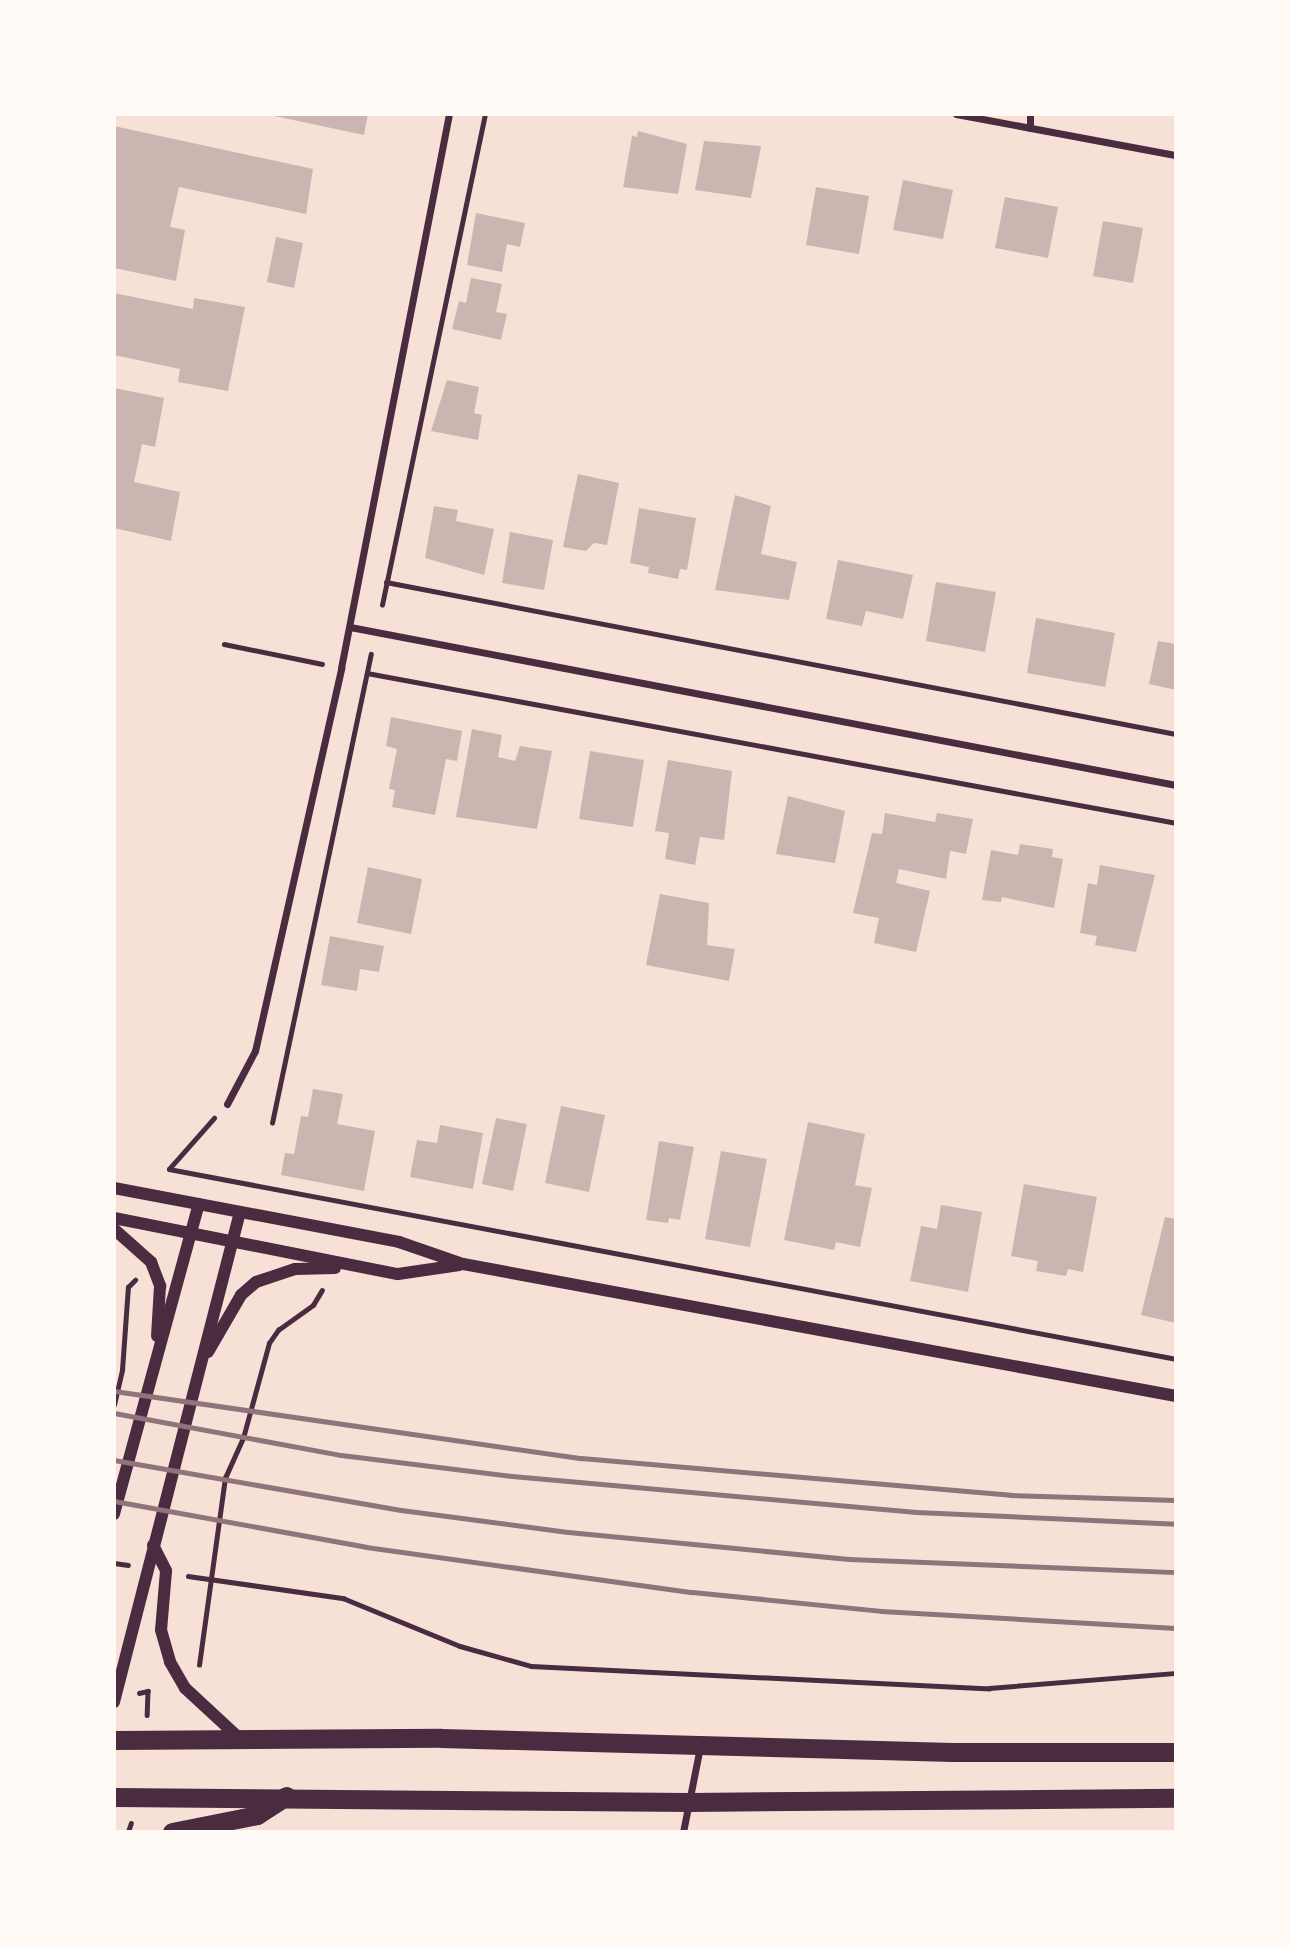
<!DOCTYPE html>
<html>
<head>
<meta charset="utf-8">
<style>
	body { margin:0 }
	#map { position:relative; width:1290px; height:1946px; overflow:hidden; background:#f7e1d7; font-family:"Alegreya Sans",sans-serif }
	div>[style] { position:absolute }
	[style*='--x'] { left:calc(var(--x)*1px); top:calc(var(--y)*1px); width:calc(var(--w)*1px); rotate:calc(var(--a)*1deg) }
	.building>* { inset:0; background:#ccb4b1 }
	.path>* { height:4.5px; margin:-2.25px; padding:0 2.25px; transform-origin:2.25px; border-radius:2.25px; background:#4a2c40 }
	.minor>* { height:7px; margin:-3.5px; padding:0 3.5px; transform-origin:3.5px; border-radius:3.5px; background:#4a2c40 }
	.tertiary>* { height:12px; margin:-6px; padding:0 6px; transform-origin:6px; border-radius:6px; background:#4a2c40 }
	.trunk>* { height:19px; margin:-9.5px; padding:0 9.5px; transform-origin:9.5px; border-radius:9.5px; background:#4a2c40 }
	.rail>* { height:5px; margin:-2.5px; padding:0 2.5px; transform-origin:2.5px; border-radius:2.5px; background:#8f747c }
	span { translate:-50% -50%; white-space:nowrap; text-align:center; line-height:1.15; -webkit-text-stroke:5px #fffaf5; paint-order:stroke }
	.frame { position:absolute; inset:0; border:116px solid #fffaf5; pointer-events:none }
</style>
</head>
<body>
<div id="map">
	<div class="building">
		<div style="clip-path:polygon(265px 114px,368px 114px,364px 135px)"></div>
		<div style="clip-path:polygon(114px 126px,313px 169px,306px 214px,179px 187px,170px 227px,185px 230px,176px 281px,114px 268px)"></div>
		<div style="clip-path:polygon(638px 131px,687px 144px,678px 194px,623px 187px,632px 136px,637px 137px)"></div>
		<div style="clip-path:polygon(704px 141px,761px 146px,751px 198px,695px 190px)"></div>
		<div style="clip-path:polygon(903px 180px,953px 190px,943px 239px,893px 230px)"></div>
		<div style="clip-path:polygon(816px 187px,869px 196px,859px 254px,806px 245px)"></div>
		<div style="clip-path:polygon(1005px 197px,1058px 207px,1048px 258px,995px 248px)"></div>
		<div style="clip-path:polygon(476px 213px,525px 223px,520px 247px,507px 244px,502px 272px,467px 265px)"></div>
		<div style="clip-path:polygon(1103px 221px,1143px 228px,1133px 283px,1093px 276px)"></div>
		<div style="clip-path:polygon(276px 237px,303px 243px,294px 288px,267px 282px)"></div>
		<div style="clip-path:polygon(471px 278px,502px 284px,496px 312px,507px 314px,501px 340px,452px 329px,459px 301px,466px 303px)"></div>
		<div style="clip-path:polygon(114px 293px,193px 309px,194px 298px,245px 307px,228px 391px,178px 382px,180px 369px,114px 355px)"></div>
		<div style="clip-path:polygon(447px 380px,479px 387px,474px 413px,482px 415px,478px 440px,431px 431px)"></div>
		<div style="clip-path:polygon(114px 388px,164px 398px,155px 447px,142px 444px,134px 482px,180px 492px,171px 541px,114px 528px)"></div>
		<div style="clip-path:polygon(578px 474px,619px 483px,607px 545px,594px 543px,586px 551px,563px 547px)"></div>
		<div style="clip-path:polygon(735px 495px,771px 506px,761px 554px,797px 562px,789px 600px,715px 590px)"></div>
		<div style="clip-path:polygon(434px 506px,458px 510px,456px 521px,494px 529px,484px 575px,425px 558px)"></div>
		<div style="clip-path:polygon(639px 508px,696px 518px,687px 570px,680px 569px,678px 579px,648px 573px,649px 567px,630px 563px)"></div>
		<div style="clip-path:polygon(510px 532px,553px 540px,544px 590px,502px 583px)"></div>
		<div style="clip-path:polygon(838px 560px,913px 575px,903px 619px,866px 611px,862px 626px,826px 619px)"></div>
		<div style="clip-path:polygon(936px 582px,996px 592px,985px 652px,926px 641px)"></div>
		<div style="clip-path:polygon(1036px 618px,1115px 633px,1105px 687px,1027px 673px)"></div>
		<div style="clip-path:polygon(1158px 641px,1176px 644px,1176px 690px,1149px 684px)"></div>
		<div style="clip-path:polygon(391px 717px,462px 731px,457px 761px,446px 759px,435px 815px,392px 807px,395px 790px,389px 789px,397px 749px,386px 746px)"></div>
		<div style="clip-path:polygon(472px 729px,502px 735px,498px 757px,515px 761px,520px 746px,552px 751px,537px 829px,456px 817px)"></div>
		<div style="clip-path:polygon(590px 751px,644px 760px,633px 827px,579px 819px)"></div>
		<div style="clip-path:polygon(668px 760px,732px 771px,724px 840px,700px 837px,695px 865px,665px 859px,669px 833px,655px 831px)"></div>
		<div style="clip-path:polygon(788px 796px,845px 811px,835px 863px,776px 854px)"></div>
		<div style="clip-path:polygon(885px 813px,935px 822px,937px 813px,973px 819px,966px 854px,950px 851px,946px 879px,899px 869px,896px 883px,930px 891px,916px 952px,874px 943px,879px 918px,853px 913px,872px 833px,882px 834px)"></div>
		<div style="clip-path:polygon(1020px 844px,1053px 849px,1052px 857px,1063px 859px,1054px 908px,1002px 897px,1001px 902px,982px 900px,991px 850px,1018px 855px)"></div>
		<div style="clip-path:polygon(1100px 865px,1155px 875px,1136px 952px,1095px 945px,1097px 936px,1080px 933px,1088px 883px,1097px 885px)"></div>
		<div style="clip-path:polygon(368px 867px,422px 879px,411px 934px,357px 923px)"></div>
		<div style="clip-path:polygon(660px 894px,709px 903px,707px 945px,735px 949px,729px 981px,646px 965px)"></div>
		<div style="clip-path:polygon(330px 936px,384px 946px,379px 972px,360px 969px,357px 991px,321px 985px)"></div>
		<div style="clip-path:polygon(313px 1089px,343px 1094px,337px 1124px,375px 1131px,364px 1191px,281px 1175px,285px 1153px,294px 1154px,301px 1116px,308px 1117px)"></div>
		<div style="clip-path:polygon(561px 1106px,605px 1115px,589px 1192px,545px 1183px)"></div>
		<div style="clip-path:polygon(496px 1118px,527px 1124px,513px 1191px,482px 1184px)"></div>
		<div style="clip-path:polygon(808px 1122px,865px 1134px,855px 1185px,872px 1188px,860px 1247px,836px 1242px,834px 1250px,784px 1240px)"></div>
		<div style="clip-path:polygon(440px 1125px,483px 1133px,473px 1189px,410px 1177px,417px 1140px,437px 1143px)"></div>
		<div style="clip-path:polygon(659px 1141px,694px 1147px,680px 1220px,669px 1218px,668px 1223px,646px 1220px)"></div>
		<div style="clip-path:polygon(721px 1151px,767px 1159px,750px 1247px,705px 1239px)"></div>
		<div style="clip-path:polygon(1024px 1184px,1097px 1197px,1083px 1272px,1068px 1269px,1066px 1276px,1036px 1271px,1038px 1261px,1011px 1256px)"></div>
		<div style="clip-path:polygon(941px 1205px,982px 1212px,968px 1292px,910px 1281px,921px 1226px,937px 1229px)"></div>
		<div style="clip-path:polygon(1165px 1217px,1176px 1219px,1176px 1323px,1141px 1315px)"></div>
	</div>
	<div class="path">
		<div style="--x:386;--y:582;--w:804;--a:10.89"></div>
		<div style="--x:382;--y:605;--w:502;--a:-78.15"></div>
		<div style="--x:224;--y:644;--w:100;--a:11.5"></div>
		<div style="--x:367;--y:673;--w:823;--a:10.5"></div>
		<div style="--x:272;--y:1123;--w:479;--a:-78.1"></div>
		<div style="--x:169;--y:1169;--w:1025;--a:10.68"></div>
		<div style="--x:169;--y:1169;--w:68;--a:-48.6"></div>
		<div style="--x:114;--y:1405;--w:36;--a:-77"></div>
		<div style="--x:122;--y:1370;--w:83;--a:-85.9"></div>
		<div style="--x:128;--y:1287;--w:10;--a:-45"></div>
		<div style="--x:114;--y:1563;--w:14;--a:8"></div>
		<div style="--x:188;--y:1576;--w:157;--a:8.1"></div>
		<div style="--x:343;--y:1598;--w:126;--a:22.3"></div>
		<div style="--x:460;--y:1646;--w:74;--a:15.7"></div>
		<div style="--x:531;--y:1666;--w:459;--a:2.8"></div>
		<div style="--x:989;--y:1688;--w:188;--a:-4.6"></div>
		<div style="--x:199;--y:1665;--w:189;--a:-82.1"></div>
		<div style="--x:225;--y:1478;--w:44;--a:-65.8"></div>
		<div style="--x:243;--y:1438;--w:98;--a:-74.7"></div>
		<div style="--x:269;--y:1343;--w:16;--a:-55"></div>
		<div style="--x:278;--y:1330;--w:43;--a:-35.5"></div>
		<div style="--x:313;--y:1305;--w:17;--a:-59"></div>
		<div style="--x:139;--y:1693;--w:9;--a:-13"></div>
		<div style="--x:148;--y:1691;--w:24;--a:92"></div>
		<div style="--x:128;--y:1832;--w:9;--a:-72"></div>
	</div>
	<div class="minor">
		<div style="--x:956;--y:114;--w:224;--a:10.6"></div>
		<div style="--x:1030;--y:128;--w:14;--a:-90"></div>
		<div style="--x:350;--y:627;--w:841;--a:10.83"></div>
		<div style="--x:227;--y:1104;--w:60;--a:-62.2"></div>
		<div style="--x:255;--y:1051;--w:393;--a:-77.3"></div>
		<div style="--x:341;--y:668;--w:564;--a:-78.97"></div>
		<div style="--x:683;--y:1832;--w:87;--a:-78.7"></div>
	</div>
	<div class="tertiary">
		<div style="--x:114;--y:1188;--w:290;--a:10.7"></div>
		<div style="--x:399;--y:1242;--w:68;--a:19"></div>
		<div style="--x:463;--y:1264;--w:725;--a:10.49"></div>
		<div style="--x:114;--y:1218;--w:289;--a:11.2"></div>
		<div style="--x:398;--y:1274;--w:62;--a:-8.4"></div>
		<div style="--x:114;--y:1229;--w:50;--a:41.7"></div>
		<div style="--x:151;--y:1262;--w:26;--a:69"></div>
		<div style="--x:160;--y:1286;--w:50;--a:93.4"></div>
		<div style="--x:208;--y:1352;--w:66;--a:-59.9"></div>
		<div style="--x:241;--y:1295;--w:20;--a:-41"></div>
		<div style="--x:256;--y:1282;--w:41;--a:-18.4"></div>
		<div style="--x:295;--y:1269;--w:40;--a:-1.4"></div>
		<div style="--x:114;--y:1514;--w:321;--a:-74.7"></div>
		<div style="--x:153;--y:1545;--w:29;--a:63"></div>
		<div style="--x:166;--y:1571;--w:59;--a:94.8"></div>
		<div style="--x:161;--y:1630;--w:33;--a:74"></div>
		<div style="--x:170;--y:1662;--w:30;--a:60"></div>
		<div style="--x:185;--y:1688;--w:75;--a:42.8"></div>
		<div style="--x:114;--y:1702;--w:506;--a:-75.58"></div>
	</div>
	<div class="trunk">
		<div style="--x:114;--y:1740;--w:327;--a:-0.4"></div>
		<div style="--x:441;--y:1738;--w:511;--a:1.57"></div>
		<div style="--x:952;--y:1752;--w:224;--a:0"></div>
		<div style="--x:114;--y:1797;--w:575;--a:0.5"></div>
		<div style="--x:689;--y:1802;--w:487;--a:-0.5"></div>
		<div style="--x:172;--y:1832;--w:87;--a:-11.3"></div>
		<div style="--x:257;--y:1815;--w:35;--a:-33"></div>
	</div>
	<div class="rail">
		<div style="--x:114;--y:1391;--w:472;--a:8.2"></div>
		<div style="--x:581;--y:1458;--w:431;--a:4.9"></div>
		<div style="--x:1010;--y:1495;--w:166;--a:1.7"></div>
		<div style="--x:114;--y:1413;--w:231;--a:10.5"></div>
		<div style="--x:341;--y:1455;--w:172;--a:7"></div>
		<div style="--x:512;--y:1476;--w:406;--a:5.1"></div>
		<div style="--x:916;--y:1512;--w:260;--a:2.6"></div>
		<div style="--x:114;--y:1460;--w:291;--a:9.9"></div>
		<div style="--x:401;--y:1510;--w:168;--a:7.5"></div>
		<div style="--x:568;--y:1532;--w:282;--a:5.5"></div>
		<div style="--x:849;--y:1559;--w:327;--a:2.3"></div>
		<div style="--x:114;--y:1501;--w:256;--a:10.3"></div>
		<div style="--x:366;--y:1547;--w:329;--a:7.9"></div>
		<div style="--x:692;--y:1592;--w:190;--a:5.7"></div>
		<div style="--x:881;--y:1611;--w:295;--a:3.3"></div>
	</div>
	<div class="frame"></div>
</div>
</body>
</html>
